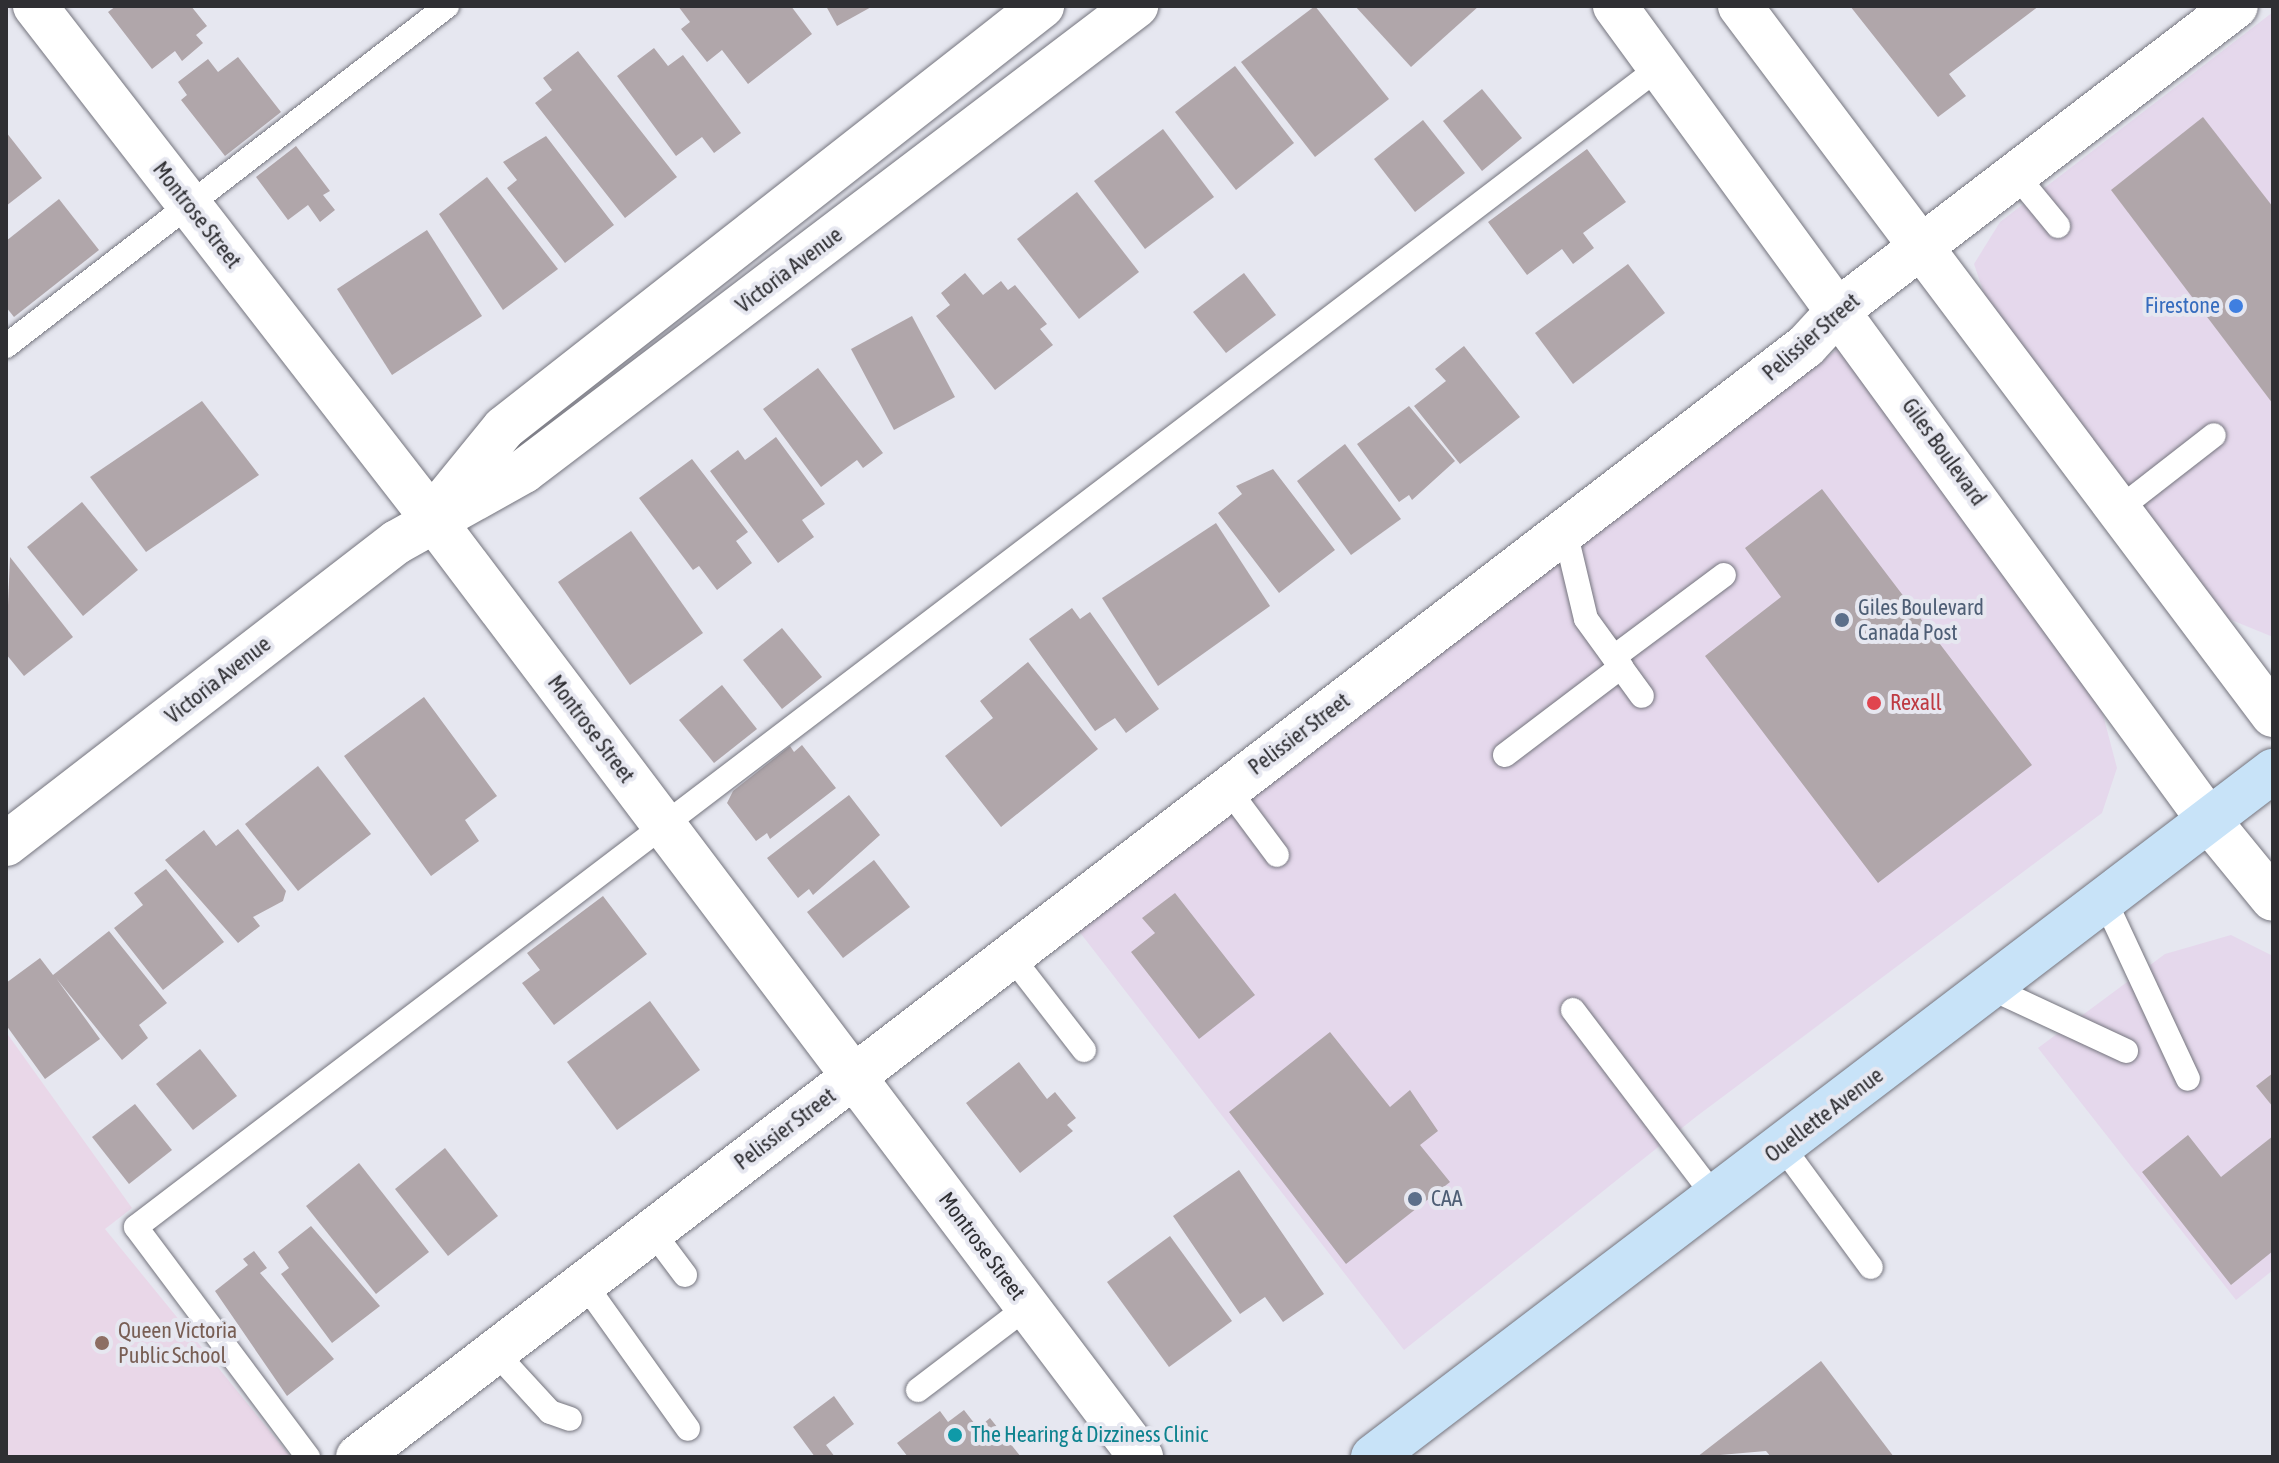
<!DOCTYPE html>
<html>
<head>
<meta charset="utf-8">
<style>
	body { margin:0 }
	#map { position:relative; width:2279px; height:1463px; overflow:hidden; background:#e6e7f0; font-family:"Asap Condensed",sans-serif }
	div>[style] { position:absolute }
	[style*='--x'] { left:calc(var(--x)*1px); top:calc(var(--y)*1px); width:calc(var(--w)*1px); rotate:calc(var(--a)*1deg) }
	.commercial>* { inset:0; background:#e5d8ec }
	.education>* { inset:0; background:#e9d7e8 }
	.building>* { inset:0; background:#b0a6aa }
	.roads { filter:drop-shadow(0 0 2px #75757e) drop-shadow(0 0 2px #75757e) }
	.lane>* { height:24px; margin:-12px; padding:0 12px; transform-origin:12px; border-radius:12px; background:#fff }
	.street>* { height:44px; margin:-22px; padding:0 22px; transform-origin:22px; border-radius:22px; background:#fff }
	.secondary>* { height:44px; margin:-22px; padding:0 22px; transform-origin:22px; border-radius:22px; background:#fff }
	.primary>* { height:44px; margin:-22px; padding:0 22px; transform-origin:22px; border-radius:22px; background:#c8e3f8 }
	.dots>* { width:22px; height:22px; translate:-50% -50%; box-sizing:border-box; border:4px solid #e6e7f0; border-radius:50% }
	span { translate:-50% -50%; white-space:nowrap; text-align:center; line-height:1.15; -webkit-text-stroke:8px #e6e7f0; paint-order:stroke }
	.street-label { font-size:22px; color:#2f2f33 }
	.shop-label { font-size:22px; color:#366cbe }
	.right { translate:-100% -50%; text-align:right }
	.service-label { font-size:22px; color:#4e5e75 }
	.left { translate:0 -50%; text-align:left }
	.health-label { font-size:22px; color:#be3a42 }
	.education-label { font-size:22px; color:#785e54 }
	.culture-label { font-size:22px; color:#0d838f }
	.frame { position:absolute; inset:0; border:8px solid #2f2f33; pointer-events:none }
</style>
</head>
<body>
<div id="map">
	<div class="commercial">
		<div style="clip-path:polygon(2273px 12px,2273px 637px,2229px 619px,1988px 305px,1974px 264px,2000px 222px)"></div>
		<div style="clip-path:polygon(1839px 348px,2102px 711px,2117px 768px,2102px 813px,1697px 1116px,1404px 1350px,1078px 930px)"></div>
		<div style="clip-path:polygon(2231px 935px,2273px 956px,2273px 1270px,2236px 1300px,2038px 1048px,2165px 954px)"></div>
	</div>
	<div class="education">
		<div style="clip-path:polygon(6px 1032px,132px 1208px,105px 1229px,291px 1457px,6px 1457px)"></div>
	</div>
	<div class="building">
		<div style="clip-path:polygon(116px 6px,191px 6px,207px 26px,196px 35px,203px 43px,182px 61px,175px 51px,152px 69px,108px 12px)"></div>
		<div style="clip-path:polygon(678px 6px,791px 6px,812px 34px,748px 84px,722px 50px,707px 62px,681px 29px,690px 22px)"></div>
		<div style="clip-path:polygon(826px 6px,873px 6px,837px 26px)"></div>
		<div style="clip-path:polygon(1315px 6px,1389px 99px,1315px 157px,1241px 62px)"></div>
		<div style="clip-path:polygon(1355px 6px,1479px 6px,1411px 67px)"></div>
		<div style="clip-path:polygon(1850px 6px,2039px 6px,1949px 74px,1966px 96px,1938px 117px)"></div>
		<div style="clip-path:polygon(654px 48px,668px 66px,683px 55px,741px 133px,714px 153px,702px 137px,676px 156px,617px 76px)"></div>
		<div style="clip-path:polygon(578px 51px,677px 177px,625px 218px,535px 103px,552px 90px,543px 78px)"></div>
		<div style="clip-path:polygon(238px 57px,281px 112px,225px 156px,181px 100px,187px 95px,178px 82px,208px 59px,218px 72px)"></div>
		<div style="clip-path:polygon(1235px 66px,1294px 143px,1236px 190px,1175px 112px)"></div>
		<div style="clip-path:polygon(1482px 89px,1522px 138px,1482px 171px,1443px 121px)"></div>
		<div style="clip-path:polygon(2203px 117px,2273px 207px,2273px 404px,2111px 190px)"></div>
		<div style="clip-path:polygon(1423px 120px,1465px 173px,1415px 212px,1374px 159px)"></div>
		<div style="clip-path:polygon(1163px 129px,1214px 197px,1145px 249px,1094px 181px)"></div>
		<div style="clip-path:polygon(6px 132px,42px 178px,6px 206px)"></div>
		<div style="clip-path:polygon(546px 136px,614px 225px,565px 263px,507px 188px,517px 180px,503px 162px)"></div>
		<div style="clip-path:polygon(296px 146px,330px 191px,323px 195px,335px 210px,320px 222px,308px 205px,288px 220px,256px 177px)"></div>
		<div style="clip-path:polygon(1587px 149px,1626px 202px,1583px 233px,1594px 248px,1573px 264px,1562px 249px,1527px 275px,1488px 222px)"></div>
		<div style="clip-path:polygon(487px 177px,558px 269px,503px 310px,439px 214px)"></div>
		<div style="clip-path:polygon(1077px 192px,1139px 272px,1079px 319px,1017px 239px)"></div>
		<div style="clip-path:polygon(59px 199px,99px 250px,14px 317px,6px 307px,6px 241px)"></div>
		<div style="clip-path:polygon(427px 230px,482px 316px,392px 375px,337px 289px)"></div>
		<div style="clip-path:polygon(1628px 264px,1665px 313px,1573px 384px,1535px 333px)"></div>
		<div style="clip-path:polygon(965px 273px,983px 295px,1001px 281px,1008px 290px,1015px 285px,1047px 324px,1040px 329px,1053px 345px,995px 390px,936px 316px,950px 305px,941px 293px)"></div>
		<div style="clip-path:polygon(1244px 273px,1276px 315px,1226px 353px,1193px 312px)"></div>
		<div style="clip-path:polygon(912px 316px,955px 397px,894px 430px,851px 349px)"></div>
		<div style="clip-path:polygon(1464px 346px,1520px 417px,1460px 464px,1414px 406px,1446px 381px,1435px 369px)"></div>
		<div style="clip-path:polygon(818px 368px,883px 453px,863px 468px,857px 460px,821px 487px,763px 409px)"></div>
		<div style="clip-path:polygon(202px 401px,259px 475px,146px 552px,90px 477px)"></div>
		<div style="clip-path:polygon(1409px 406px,1455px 461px,1412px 500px,1409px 495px,1399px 502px,1357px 444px)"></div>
		<div style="clip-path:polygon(776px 437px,825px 504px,802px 520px,814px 537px,778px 563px,710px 471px,738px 450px,745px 460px)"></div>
		<div style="clip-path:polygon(1345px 444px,1401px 519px,1351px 555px,1297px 481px)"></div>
		<div style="clip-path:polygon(692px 459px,748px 532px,736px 541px,752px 563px,717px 590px,699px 566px,693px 570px,639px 498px)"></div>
		<div style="clip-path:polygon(1273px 469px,1335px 550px,1279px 593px,1218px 513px,1242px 494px,1236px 486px)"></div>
		<div style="clip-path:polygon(1822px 489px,2032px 765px,1878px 883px,1705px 656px,1781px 597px,1745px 548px)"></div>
		<div style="clip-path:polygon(82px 502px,138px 570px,83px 616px,27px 547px)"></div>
		<div style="clip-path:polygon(1216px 523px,1270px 606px,1158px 686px,1102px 598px)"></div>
		<div style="clip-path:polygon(631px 531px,703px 633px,630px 685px,558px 582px)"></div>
		<div style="clip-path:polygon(10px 557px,73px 637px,24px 676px,6px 654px)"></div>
		<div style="clip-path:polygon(1072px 608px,1080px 619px,1090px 612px,1159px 709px,1126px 733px,1115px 718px,1095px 731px,1029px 639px)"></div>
		<div style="clip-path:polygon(782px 628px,822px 677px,782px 709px,743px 660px)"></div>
		<div style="clip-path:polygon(1028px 662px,1098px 749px,1001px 827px,945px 756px,993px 718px,980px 701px)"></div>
		<div style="clip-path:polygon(722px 685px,757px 729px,714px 763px,679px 720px)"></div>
		<div style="clip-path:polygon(424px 697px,497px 796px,465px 820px,479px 841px,431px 876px,344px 756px)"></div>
		<div style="clip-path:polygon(802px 745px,836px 788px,770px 839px,767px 833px,756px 841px,727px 803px,733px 791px,790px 746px,794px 752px)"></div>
		<div style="clip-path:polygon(318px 766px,371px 834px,298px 891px,245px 824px)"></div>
		<div style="clip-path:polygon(849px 795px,880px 835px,813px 895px,809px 889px,798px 898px,767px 858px)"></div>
		<div style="clip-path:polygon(238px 829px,286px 891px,283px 901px,253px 917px,260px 926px,238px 943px,165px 860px,204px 830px,216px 846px)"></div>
		<div style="clip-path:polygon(874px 860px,910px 907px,843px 958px,807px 912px)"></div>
		<div style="clip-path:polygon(166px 869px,224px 942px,163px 990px,114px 928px,143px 905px,134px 893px)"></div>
		<div style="clip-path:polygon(1175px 893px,1255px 995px,1199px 1039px,1131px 952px,1155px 933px,1142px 918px)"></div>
		<div style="clip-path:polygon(603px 896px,647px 954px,554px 1025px,522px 983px,540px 970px,527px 953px)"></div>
		<div style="clip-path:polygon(109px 931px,167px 1003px,139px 1025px,148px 1038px,122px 1060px,56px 978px,100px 1039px,45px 1079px,6px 1025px,6px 983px,40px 958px,53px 975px)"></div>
		<div style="clip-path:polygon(650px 1001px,700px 1070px,617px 1130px,567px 1062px)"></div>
		<div style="clip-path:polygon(1330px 1032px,1390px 1107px,1410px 1090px,1438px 1131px,1420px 1145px,1450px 1182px,1346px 1264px,1229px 1112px)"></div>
		<div style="clip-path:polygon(200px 1049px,237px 1096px,193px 1130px,156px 1084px)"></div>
		<div style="clip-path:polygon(1019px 1062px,1047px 1099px,1055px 1092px,1076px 1118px,1067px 1125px,1073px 1131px,1020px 1173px,966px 1103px)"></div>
		<div style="clip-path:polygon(2273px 1073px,2273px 1107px,2256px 1086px)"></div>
		<div style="clip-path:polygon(135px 1104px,172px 1150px,129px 1184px,92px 1137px)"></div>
		<div style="clip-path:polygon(2188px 1135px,2221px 1177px,2273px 1136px,2273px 1251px,2231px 1285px,2142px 1172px)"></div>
		<div style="clip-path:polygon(445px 1148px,498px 1216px,448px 1256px,395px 1189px)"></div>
		<div style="clip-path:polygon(359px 1163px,429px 1252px,376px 1294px,306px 1206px)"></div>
		<div style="clip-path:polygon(1239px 1170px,1324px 1294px,1283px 1322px,1265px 1297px,1240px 1314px,1173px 1216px)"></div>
		<div style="clip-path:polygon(311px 1226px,380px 1306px,332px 1343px,281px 1274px,289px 1268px,278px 1252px)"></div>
		<div style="clip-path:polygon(1170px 1236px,1232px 1321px,1169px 1367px,1107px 1282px)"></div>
		<div style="clip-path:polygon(254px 1251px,267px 1268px,260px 1273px,334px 1359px,287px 1396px,215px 1291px,248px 1265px,243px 1259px)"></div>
		<div style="clip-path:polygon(1821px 1361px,1894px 1457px,1771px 1457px,1766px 1451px,1697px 1457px)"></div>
		<div style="clip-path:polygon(834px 1396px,854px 1424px,826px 1445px,835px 1457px,815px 1457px,793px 1427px)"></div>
		<div style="clip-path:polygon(964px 1410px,978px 1428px,990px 1418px,1021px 1457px,908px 1457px,897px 1443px,940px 1411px,948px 1422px)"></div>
	</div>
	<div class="roads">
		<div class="lane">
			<div style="--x:2016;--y:175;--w:66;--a:50.5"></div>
			<div style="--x:6;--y:346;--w:557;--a:-37.63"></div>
			<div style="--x:2119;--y:509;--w:120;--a:-37.9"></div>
			<div style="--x:1565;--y:531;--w:90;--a:76.6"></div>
			<div style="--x:1586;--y:619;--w:95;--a:54"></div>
			<div style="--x:1614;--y:657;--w:137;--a:-36.7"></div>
			<div style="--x:1505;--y:755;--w:146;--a:-37.2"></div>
			<div style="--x:1228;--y:789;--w:82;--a:53.4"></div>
			<div style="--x:2105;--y:901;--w:196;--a:65"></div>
			<div style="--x:1011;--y:956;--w:119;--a:52.2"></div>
			<div style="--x:1991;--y:988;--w:149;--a:25"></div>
			<div style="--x:1573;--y:1010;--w:235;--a:52.8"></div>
			<div style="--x:1782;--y:1146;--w:150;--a:53.7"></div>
			<div style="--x:652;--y:1231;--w:55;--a:53.1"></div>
			<div style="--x:584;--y:1283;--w:179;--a:54.5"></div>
			<div style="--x:495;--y:1352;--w:81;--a:47.5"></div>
			<div style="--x:550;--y:1412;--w:21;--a:19"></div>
			<div style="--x:918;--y:1390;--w:137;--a:-37.3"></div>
			<div style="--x:308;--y:1457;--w:287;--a:-126.8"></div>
			<div style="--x:136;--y:1227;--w:1915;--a:-37.28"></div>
		</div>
		<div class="street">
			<div style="--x:35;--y:6;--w:648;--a:52.21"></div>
			<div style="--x:432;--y:518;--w:1177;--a:52.95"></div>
			<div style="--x:1615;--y:6;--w:1010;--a:53.9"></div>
			<div style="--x:1740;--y:6;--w:887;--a:53.07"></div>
			<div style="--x:438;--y:509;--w:104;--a:-50.8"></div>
			<div style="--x:504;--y:428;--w:684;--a:-38.11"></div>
			<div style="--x:6;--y:844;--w:494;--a:-37.7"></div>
			<div style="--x:397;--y:542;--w:145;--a:-29.2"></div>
			<div style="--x:524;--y:471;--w:769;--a:-37.23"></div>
			<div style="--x:358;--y:1457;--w:1825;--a:-37.5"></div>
			<div style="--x:1806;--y:346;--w:52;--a:-47.4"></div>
			<div style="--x:1841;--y:308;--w:497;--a:-37.4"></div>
		</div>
		<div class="secondary">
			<div style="--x:2210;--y:822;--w:99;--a:50.7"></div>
		</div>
		<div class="primary">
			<div style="--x:1373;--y:1457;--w:1132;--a:-37.32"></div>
		</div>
	</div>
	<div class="dots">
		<div style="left:2236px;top:306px;background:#3f7fe0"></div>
		<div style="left:1842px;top:620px;background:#5c6f8a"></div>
		<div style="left:1874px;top:703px;background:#e0444e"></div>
		<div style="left:1415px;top:1199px;background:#5c6f8a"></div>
		<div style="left:102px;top:1343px;background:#8d6e63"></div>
		<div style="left:955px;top:1435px;background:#0f9aa8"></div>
	</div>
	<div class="street-label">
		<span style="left:197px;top:215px;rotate:52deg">Montrose Street</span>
		<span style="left:789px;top:270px;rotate:-37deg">Victoria Avenue</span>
		<span style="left:1811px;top:337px;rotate:-41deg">Pelissier Street</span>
		<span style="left:1944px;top:452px;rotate:54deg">Giles Boulevard</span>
		<span style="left:218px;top:680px;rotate:-38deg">Victoria Avenue</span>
		<span style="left:591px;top:729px;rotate:53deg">Montrose Street</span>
		<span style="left:1299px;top:734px;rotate:-37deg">Pelissier Street</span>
		<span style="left:1824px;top:1115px;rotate:-37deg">Ouellette Avenue</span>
		<span style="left:785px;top:1129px;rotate:-37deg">Pelissier Street</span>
		<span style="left:982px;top:1246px;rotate:53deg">Montrose Street</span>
	</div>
	<div class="shop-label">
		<span class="right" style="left:2220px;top:306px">Firestone</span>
	</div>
	<div class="service-label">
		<span class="left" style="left:1858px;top:620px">Giles Boulevard<br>Canada Post</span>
		<span class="left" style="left:1431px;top:1199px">CAA</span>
	</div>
	<div class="health-label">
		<span class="left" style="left:1890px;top:703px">Rexall</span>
	</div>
	<div class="education-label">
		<span class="left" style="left:118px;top:1343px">Queen Victoria<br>Public School</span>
	</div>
	<div class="culture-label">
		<span class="left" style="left:971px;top:1435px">The Hearing &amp; Dizziness Clinic</span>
	</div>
	<div class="frame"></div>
</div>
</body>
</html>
